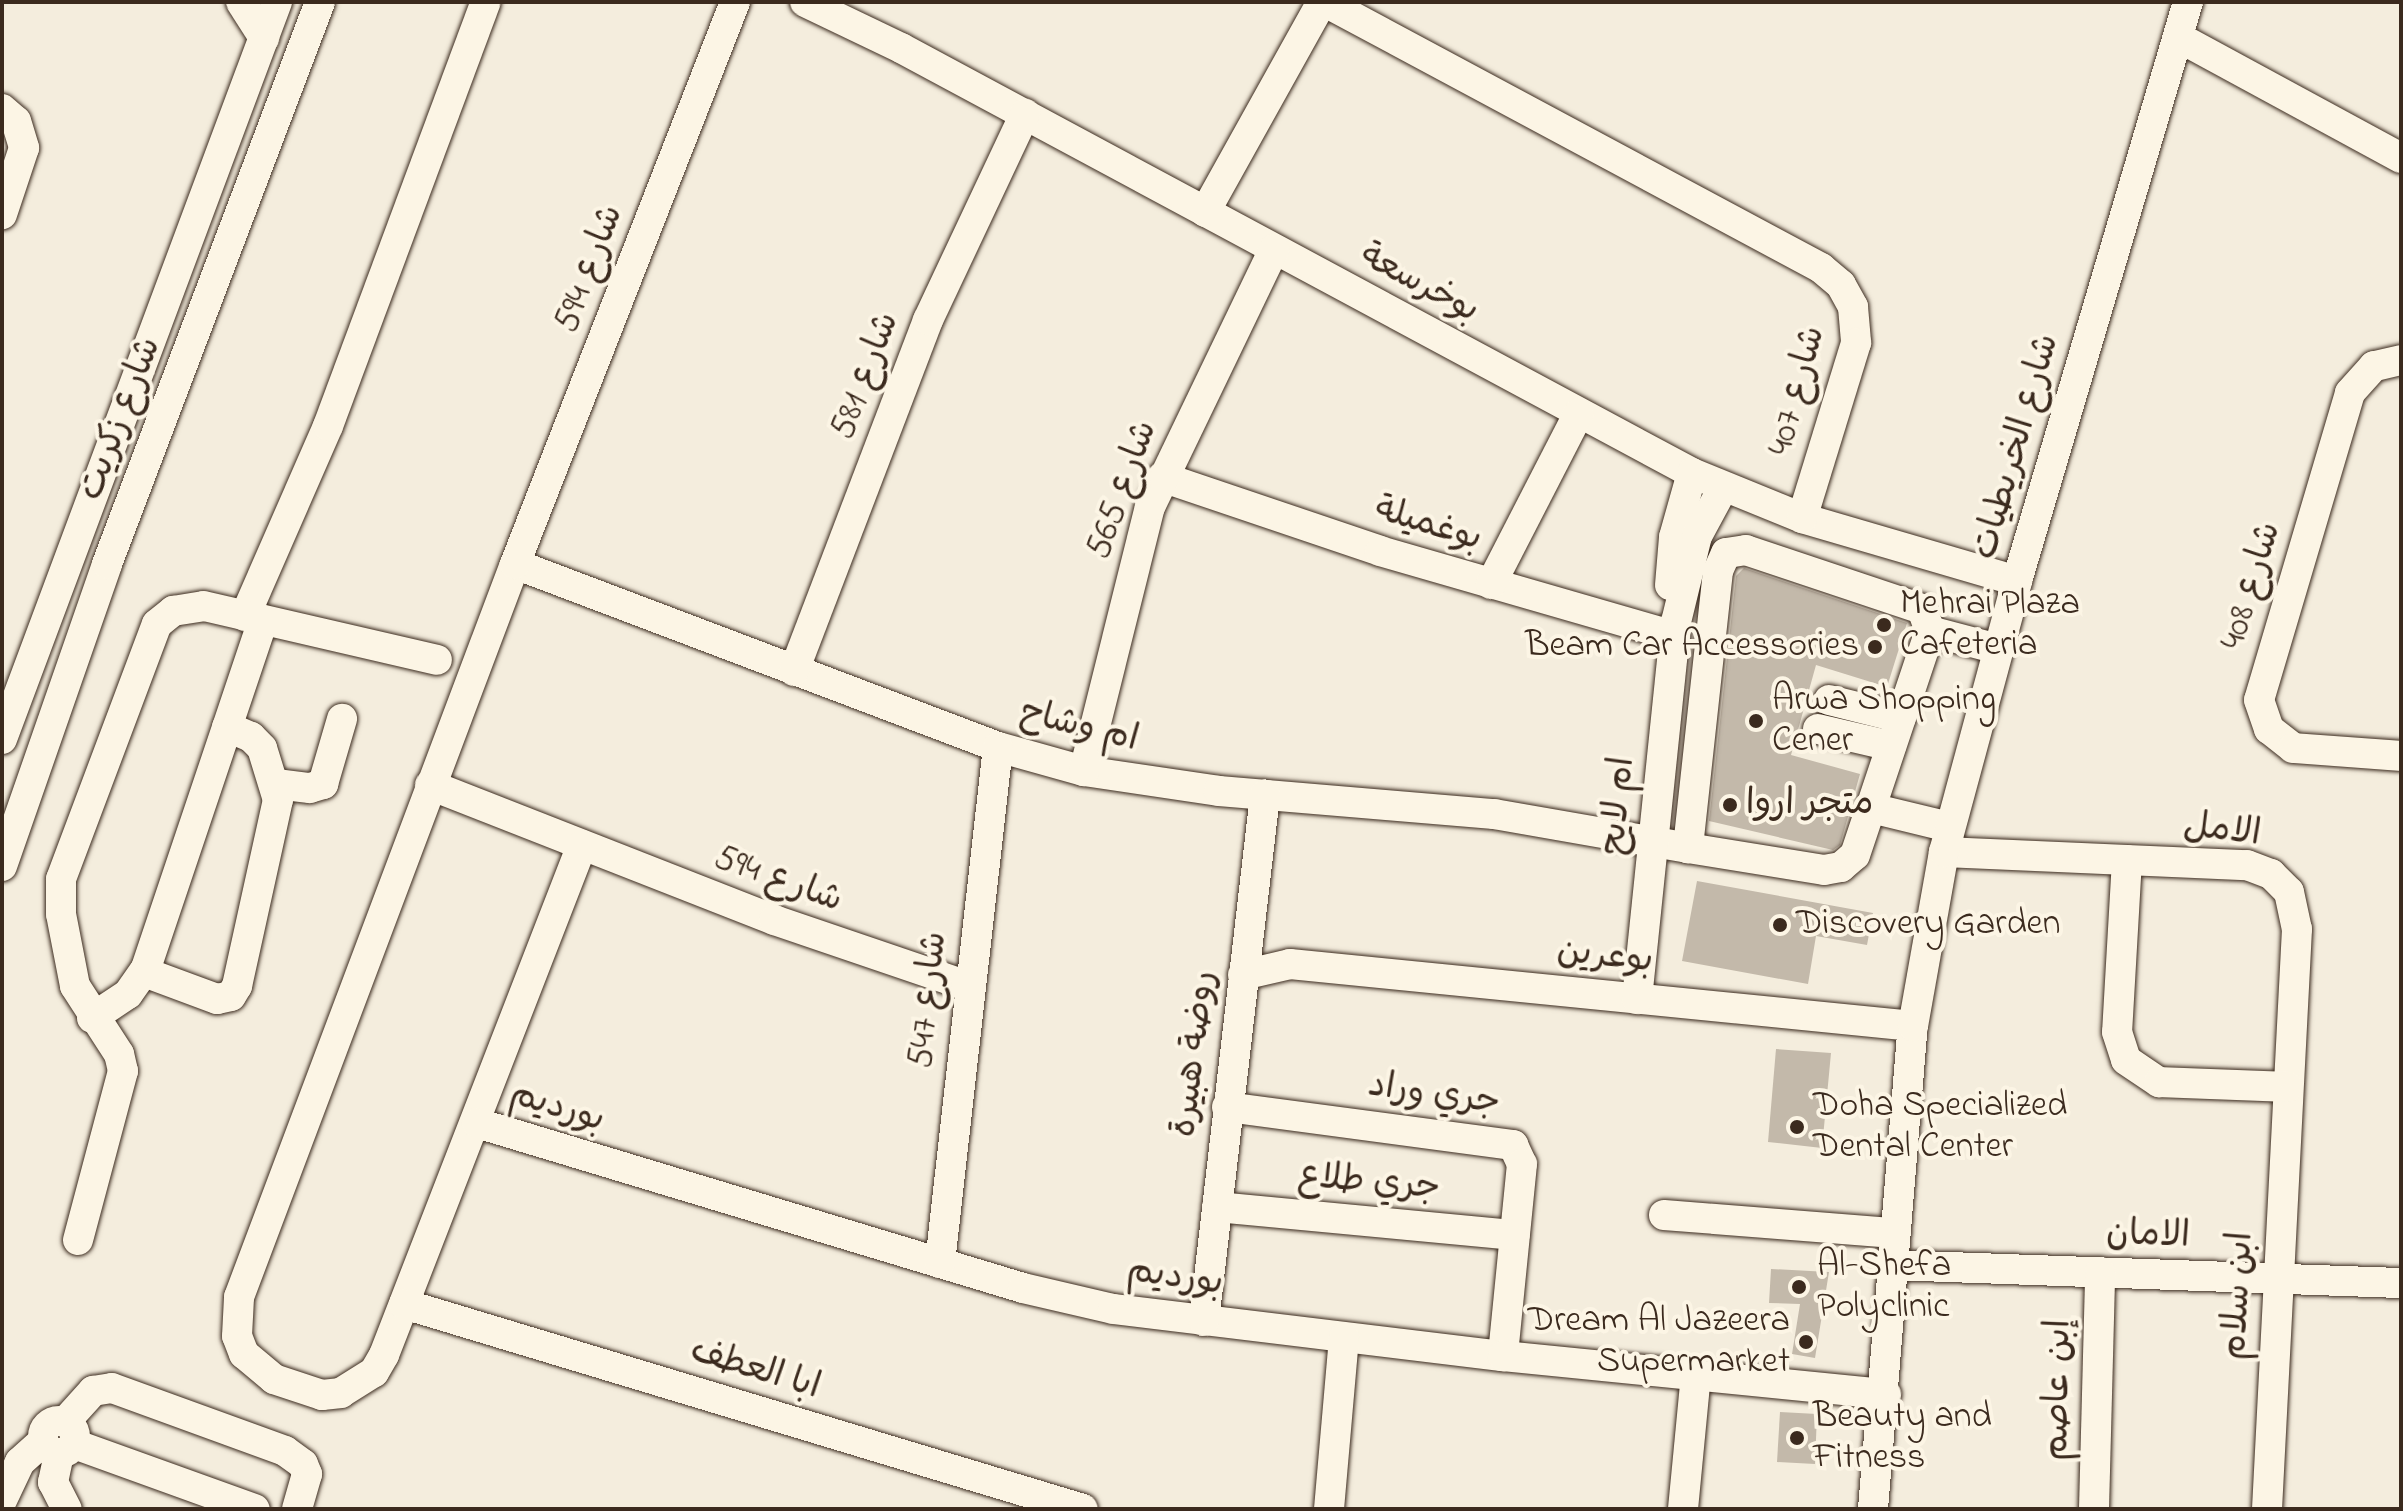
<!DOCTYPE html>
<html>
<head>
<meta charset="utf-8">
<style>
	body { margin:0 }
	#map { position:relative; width:2403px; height:1511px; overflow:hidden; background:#f4eddd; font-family:"Indie Flower","Playpen Sans Arabic",sans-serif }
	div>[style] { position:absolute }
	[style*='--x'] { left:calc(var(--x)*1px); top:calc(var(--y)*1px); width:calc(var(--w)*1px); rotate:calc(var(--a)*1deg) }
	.building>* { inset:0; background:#c3b9aa }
	.roads { filter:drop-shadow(0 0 2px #3b2a1e) drop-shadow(0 0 2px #3b2a1e) }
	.minor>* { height:30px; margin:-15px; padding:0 15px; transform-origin:15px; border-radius:15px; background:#fcf5e5 }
	.minor>.ring { margin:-15px; padding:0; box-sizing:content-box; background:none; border:30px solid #fcf5e5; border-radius:50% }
	.dots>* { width:22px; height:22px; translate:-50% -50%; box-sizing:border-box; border:4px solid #fcf5e5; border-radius:50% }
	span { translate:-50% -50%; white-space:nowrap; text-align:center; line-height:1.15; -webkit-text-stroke:8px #fcf5e5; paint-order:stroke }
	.street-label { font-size:36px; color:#3b2a1e }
	.poi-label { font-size:36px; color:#3b2a1e }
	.left { translate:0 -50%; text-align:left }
	.right { translate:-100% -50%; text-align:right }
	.frame { position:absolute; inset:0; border:4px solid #3b2a1e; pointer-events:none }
</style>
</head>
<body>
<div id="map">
	<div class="building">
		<div style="clip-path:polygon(1744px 568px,1907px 623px,1887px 687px,1816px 665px,1791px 755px,1860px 774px,1840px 845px,1833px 850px,1709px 821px,1736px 576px)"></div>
		<div style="clip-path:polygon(1697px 881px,1873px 913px,1867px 945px,1816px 936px,1808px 984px,1682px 961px)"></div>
		<div style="clip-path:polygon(1776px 1049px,1831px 1053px,1822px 1148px,1768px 1142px)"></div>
		<div style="clip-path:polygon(1771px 1269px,1829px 1272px,1815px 1358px,1792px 1354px,1800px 1304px,1769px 1303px)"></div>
		<div style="clip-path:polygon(1780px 1412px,1817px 1414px,1815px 1464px,1777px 1462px)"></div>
	</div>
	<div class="roads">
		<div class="minor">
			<div style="--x:241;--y:2;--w:43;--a:57.4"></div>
			<div style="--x:805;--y:2;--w:106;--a:25.6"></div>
			<div style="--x:901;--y:48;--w:898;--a:28.25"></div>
			<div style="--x:1692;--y:473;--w:119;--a:22.2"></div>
			<div style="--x:1802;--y:518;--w:224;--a:16.3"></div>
			<div style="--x:1325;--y:2;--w:563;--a:28.2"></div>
			<div style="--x:1821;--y:268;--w:26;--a:40"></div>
			<div style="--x:1841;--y:285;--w:25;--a:61"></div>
			<div style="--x:1853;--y:307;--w:36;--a:85"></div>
			<div style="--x:1856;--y:343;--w:183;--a:107.1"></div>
			<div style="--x:2178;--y:37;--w:254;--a:28.5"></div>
			<div style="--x:2;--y:109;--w:18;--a:41"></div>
			<div style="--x:16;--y:121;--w:28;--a:73"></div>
			<div style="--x:24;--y:148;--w:70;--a:108.4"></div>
			<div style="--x:1205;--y:212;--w:240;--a:-60.9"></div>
			<div style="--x:2401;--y:360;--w:28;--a:167"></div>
			<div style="--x:2374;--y:366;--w:36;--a:132"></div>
			<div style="--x:2350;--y:393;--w:320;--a:106.5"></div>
			<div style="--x:2259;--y:700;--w:31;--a:71"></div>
			<div style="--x:2269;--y:729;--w:31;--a:38"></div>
			<div style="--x:2293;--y:748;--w:108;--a:4.2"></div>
			<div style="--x:1162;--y:477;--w:230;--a:18.7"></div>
			<div style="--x:1380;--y:551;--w:307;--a:16.1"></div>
			<div style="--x:515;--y:564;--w:517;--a:20.75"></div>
			<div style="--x:998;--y:747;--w:89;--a:15.6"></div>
			<div style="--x:1084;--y:771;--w:136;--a:8.4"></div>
			<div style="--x:1219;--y:791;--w:276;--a:4.8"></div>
			<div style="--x:1494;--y:814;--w:197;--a:9.9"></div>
			<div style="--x:1688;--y:848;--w:138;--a:9.2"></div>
			<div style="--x:1824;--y:870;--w:17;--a:-10"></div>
			<div style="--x:1841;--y:867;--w:18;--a:-41"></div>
			<div style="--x:1855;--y:855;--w:236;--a:-71.5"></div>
			<div style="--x:1930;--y:631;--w:23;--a:-110"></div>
			<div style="--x:1922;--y:609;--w:186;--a:-161.5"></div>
			<div style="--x:1746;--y:550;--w:20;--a:171"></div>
			<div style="--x:1726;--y:553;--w:20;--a:114"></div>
			<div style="--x:1718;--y:571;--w:279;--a:96.2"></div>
			<div style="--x:1491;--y:584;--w:192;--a:-62.8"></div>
			<div style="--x:1670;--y:585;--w:48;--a:-85.2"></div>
			<div style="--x:1674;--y:537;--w:66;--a:-74.3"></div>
			<div style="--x:245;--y:616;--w:207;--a:-66.4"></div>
			<div style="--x:328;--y:426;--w:452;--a:-69.6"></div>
			<div style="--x:1930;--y:631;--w:70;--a:14.8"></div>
			<div style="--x:794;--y:671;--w:376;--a:-69.1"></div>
			<div style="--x:928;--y:320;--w:228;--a:-64.8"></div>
			<div style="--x:1829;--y:700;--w:74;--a:14"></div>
			<div style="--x:1818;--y:729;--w:75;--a:13.1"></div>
			<div style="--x:2;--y:739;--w:787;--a:-69.54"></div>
			<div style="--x:1084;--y:771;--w:272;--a:-76"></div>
			<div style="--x:1150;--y:507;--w:286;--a:-64.3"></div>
			<div style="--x:276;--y:784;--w:34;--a:7"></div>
			<div style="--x:310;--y:788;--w:14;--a:-17"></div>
			<div style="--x:323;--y:784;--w:68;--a:-73.7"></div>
			<div style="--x:430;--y:785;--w:370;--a:21.4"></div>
			<div style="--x:774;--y:920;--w:205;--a:18.8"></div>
			<div style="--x:1871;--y:808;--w:80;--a:13.7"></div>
			<div style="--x:582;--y:845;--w:547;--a:111.22"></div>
			<div style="--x:384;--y:1355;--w:20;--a:120"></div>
			<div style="--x:374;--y:1372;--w:39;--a:148"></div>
			<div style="--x:341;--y:1393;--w:19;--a:174"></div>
			<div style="--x:322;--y:1395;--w:51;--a:-161.6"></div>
			<div style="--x:274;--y:1379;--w:39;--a:-140"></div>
			<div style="--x:244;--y:1354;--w:19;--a:-111"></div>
			<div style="--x:237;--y:1336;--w:39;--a:-87"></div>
			<div style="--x:239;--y:1297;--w:783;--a:-69.37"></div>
			<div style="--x:515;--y:564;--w:604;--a:-68.62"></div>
			<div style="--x:1944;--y:852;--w:303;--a:2.5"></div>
			<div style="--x:2247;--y:865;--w:26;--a:21"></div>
			<div style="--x:2271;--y:874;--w:25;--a:45"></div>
			<div style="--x:2289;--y:892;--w:38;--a:78"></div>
			<div style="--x:2297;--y:929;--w:581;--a:92.96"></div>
			<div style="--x:2127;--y:860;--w:172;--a:93.3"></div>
			<div style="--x:2117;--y:1032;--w:29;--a:72"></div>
			<div style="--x:2126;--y:1060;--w:40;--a:34"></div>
			<div style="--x:2159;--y:1082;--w:129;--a:2.2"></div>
			<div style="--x:2;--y:866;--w:320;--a:-70.8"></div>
			<div style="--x:107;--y:564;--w:601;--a:-69.24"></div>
			<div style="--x:144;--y:972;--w:78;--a:20.3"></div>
			<div style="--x:217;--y:999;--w:14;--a:-12"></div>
			<div style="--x:231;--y:996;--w:12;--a:-59"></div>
			<div style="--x:237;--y:986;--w:190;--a:-77.6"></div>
			<div style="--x:278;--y:800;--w:54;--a:-107.1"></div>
			<div style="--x:262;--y:748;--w:16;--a:-135"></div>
			<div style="--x:251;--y:737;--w:26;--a:-157"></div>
			<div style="--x:1243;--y:975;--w:48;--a:-13.2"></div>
			<div style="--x:1290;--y:964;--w:626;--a:5.68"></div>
			<div style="--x:1637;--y:999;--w:379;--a:-84.1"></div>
			<div style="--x:1676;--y:622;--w:89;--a:-76.3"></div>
			<div style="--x:1697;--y:536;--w:55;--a:-61.6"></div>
			<div style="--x:92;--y:1018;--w:43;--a:-33.7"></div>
			<div style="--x:128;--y:994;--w:32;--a:-55"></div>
			<div style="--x:146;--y:968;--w:367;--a:-71.4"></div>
			<div style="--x:1227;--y:1107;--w:289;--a:7.6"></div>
			<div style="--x:1513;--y:1145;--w:21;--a:65"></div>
			<div style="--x:1522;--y:1164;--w:193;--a:95.7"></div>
			<div style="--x:477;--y:1123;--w:570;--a:16.81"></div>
			<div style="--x:1023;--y:1288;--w:92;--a:13.1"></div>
			<div style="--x:1113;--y:1309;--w:393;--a:6.9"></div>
			<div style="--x:1503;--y:1356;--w:385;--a:5.7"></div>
			<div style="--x:1217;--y:1207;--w:299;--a:5.4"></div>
			<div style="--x:1664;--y:1215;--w:231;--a:4.5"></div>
			<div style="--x:78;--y:1240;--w:175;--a:-75.1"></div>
			<div style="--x:123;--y:1071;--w:17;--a:-103"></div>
			<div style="--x:119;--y:1054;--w:81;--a:-122.9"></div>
			<div style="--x:75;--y:986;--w:73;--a:-101"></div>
			<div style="--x:61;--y:914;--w:35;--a:-90"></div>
			<div style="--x:61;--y:879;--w:272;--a:-69.4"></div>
			<div style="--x:157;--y:624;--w:21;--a:-39"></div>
			<div style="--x:173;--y:611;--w:31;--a:-9"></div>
			<div style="--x:204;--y:606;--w:239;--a:13"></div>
			<div style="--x:940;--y:1263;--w:519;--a:-83.59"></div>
			<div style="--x:1892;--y:1265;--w:509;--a:2.03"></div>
			<div style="--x:404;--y:1304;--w:709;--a:16.8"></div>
			<div style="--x:1204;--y:1321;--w:530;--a:-83.38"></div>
			<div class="ring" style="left:43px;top:1421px;width:2px;height:2px"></div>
			<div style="--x:65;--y:1422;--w:42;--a:-47.9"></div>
			<div style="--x:93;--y:1391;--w:19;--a:-9"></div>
			<div style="--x:112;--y:1388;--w:184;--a:20"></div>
			<div style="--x:285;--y:1451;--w:22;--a:36"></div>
			<div style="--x:303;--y:1464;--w:11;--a:68"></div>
			<div style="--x:307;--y:1474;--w:36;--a:106"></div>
			<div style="--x:74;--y:1444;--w:192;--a:19.8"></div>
			<div style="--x:59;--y:1454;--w:29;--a:102"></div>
			<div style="--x:53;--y:1482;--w:30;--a:63"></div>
			<div style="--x:2;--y:1500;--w:42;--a:-64.7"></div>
			<div style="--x:20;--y:1462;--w:31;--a:-42"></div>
			<div style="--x:1329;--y:1509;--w:172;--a:-85"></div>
			<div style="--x:1683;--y:1509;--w:135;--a:-84.5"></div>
			<div style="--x:1873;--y:1509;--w:485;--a:-85.3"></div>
			<div style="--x:1913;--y:1026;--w:177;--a:-79.9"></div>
			<div style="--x:1944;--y:852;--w:281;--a:-74.9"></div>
			<div style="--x:2017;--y:581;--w:604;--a:-73.55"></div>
			<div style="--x:2094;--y:1509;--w:237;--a:-88.5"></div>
		</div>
	</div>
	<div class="dots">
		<div style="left:1884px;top:625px;background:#3b2a1e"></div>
		<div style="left:1875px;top:647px;background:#3b2a1e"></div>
		<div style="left:1756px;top:721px;background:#3b2a1e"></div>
		<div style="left:1730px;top:805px;background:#3b2a1e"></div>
		<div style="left:1780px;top:925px;background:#3b2a1e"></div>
		<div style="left:1797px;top:1127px;background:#3b2a1e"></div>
		<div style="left:1799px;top:1287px;background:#3b2a1e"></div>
		<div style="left:1806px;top:1342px;background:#3b2a1e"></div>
		<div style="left:1797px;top:1438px;background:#3b2a1e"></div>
	</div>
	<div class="street-label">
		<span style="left:590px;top:269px;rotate:-69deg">شارع 594</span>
		<span style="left:1419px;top:284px;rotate:28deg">بوخرسعة</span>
		<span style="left:866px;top:376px;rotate:-69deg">شارع 581</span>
		<span style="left:1798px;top:391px;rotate:-75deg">شارع 407</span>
		<span style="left:121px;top:419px;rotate:-69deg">شارع زكريت</span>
		<span style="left:2017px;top:447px;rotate:-74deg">شارع الخريطيات</span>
		<span style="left:1123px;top:490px;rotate:-70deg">شارع 565</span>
		<span style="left:1428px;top:525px;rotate:17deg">بوغميلة</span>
		<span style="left:2252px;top:586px;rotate:-73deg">شارع 408</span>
		<span style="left:1079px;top:727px;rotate:14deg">ام وشاح</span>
		<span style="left:1619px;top:806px;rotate:-84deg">ام لايح</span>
		<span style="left:2222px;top:831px;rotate:7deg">الامل</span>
		<span style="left:778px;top:880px;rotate:20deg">شارع 594</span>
		<span style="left:1605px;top:957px;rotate:6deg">بوعرين</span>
		<span style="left:929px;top:1000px;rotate:-84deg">شارع 547</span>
		<span style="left:1195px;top:1054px;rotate:-83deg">روضة هبيرة</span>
		<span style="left:1434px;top:1095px;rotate:8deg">جري وراد</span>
		<span style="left:557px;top:1108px;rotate:17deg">بورديم</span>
		<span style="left:1369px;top:1183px;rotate:5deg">جري طلاع</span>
		<span style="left:2148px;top:1236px;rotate:2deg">الامان</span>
		<span style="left:1175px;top:1278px;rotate:8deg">بورديم</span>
		<span style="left:2239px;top:1296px;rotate:-87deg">ابن سلام</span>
		<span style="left:755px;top:1370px;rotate:17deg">ابا العطف</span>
		<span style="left:2059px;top:1390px;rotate:-89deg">إبن عاصم</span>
	</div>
	<div class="poi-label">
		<span class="left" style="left:1900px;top:625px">Mehrai Plaza<br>Cafeteria</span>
		<span class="right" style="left:1859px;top:647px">Beam Car Accessories</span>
		<span class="left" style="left:1772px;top:721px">Arwa Shopping<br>Cener</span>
		<span class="left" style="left:1746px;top:805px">متجر اروا</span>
		<span class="left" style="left:1796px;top:925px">Discovery Garden</span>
		<span class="left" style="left:1813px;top:1127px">Doha Specialized<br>Dental Center</span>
		<span class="left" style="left:1817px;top:1287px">Al-Shefa<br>Polyclinic</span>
		<span class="right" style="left:1790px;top:1342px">Dream Al Jazeera<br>Supermarket</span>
		<span class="left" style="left:1813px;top:1438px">Beauty and<br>Fitness</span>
	</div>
	<div class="frame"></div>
</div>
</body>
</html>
